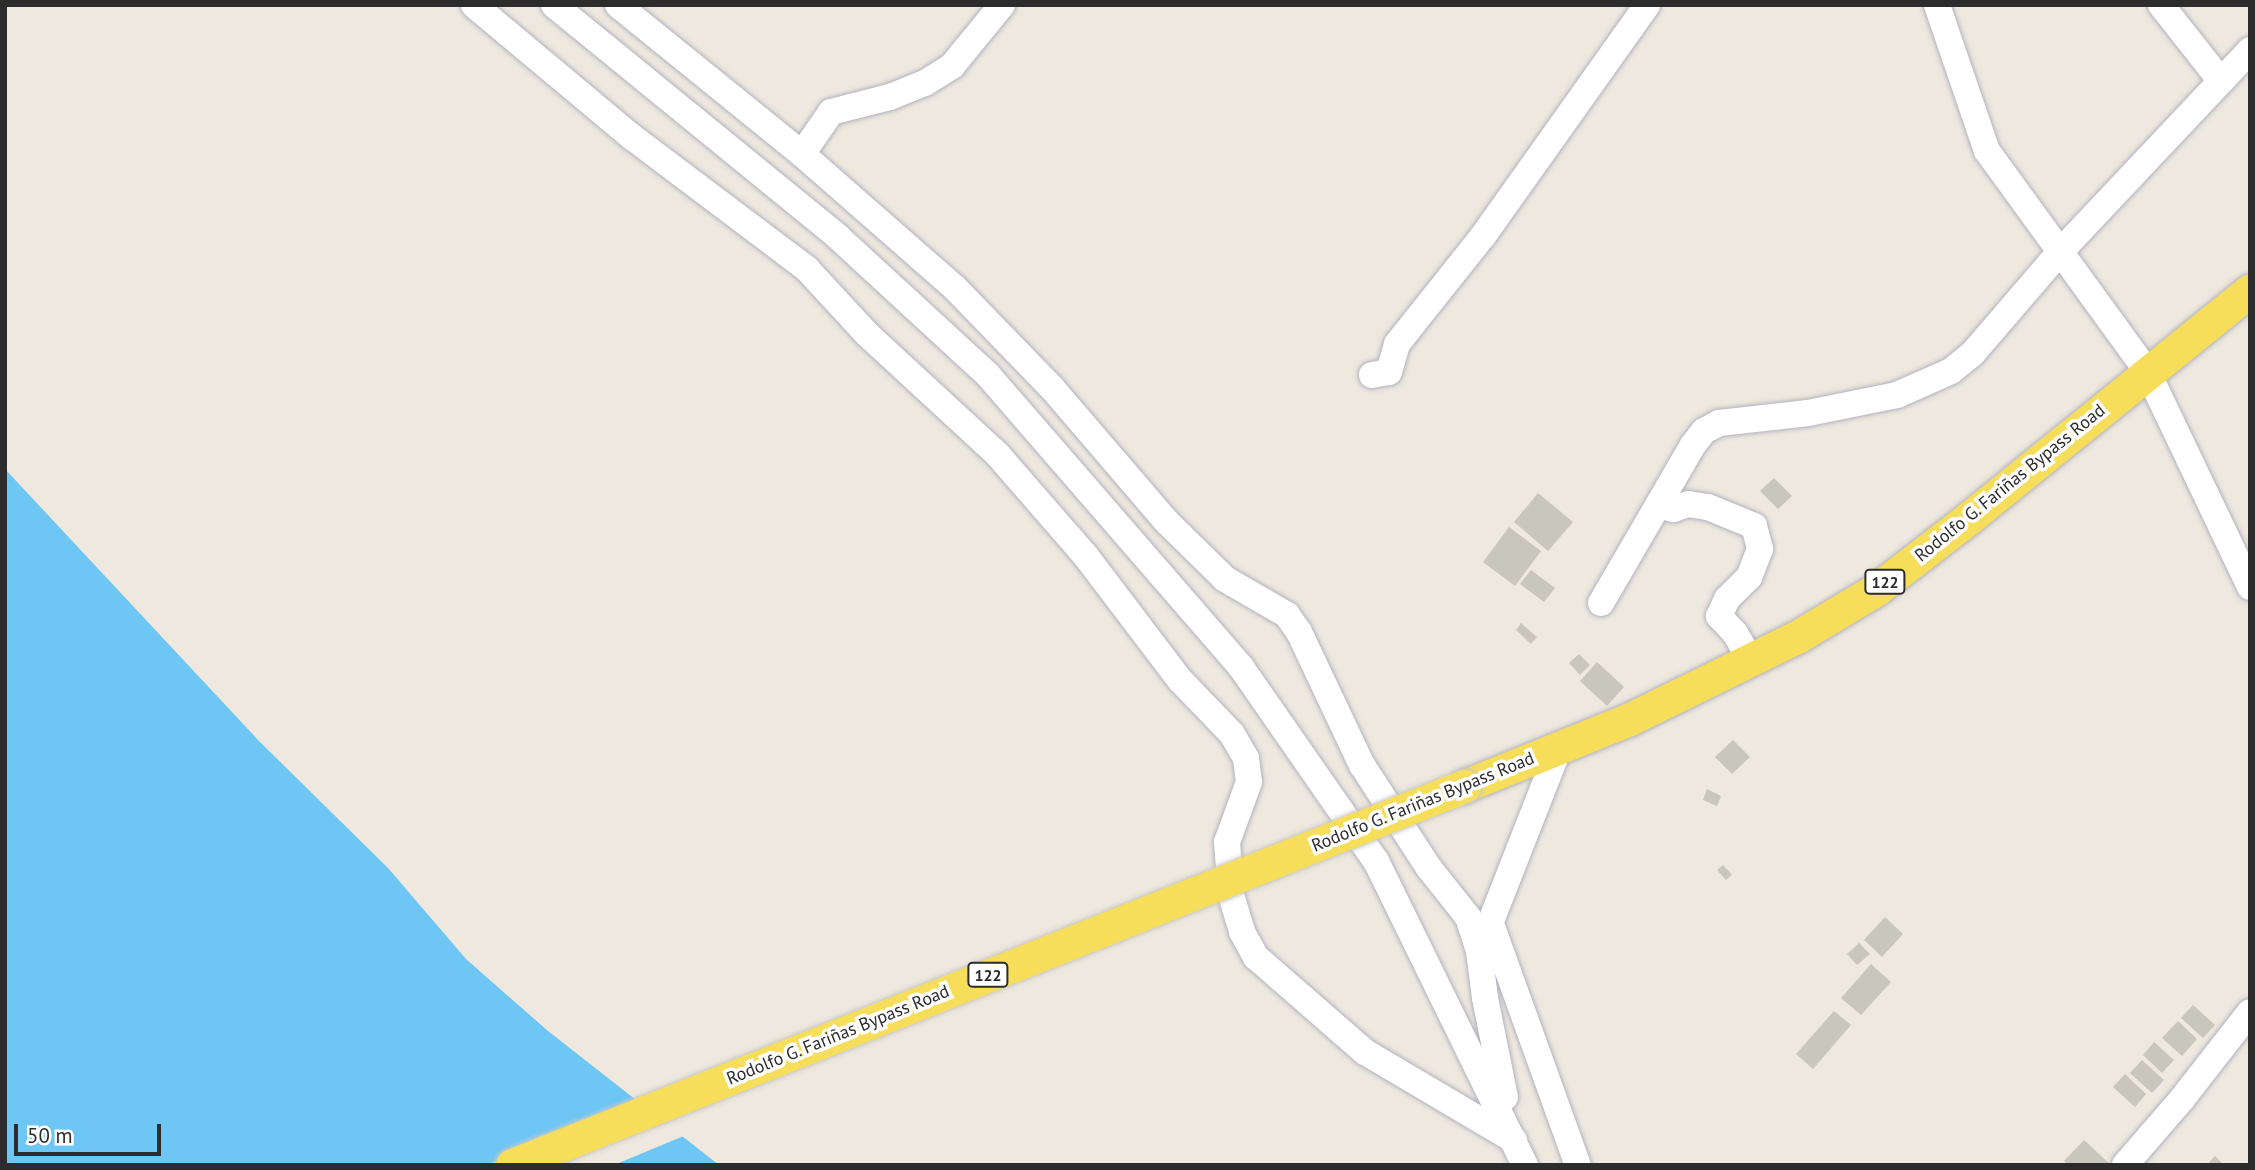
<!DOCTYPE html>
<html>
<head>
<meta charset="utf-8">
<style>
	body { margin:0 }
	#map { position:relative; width:2255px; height:1170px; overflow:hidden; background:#eee8de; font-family:"PT Sans",sans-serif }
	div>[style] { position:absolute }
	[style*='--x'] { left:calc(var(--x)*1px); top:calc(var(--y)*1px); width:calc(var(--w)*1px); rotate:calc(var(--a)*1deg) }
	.water>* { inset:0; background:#6dc6f4 }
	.pier>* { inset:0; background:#eee8de }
	.building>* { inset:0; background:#c9c6bc }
	.roads { filter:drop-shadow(0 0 2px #b2b3c0) drop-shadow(0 0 2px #b2b3c0) }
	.minor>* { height:26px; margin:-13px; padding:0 13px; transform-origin:13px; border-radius:13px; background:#fff }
	.major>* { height:33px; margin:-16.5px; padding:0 16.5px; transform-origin:16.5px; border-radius:16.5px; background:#f6de5b }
	.bridges { filter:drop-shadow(0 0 2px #c8c8c8) drop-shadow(0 0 2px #c8c8c8) }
	.major-bridge>* { height:33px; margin:-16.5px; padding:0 16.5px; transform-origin:16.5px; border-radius:16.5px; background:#f6de5b }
	span { translate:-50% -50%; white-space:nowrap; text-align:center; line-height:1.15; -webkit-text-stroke:7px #fff; paint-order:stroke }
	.shield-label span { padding:2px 5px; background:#fff; border:2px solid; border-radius:5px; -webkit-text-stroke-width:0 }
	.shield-label { font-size:16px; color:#2c2c2c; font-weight:700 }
	.street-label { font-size:18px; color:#2c2c2c }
	.frame { position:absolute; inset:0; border:7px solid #2c2c2c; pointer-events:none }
	.scale { position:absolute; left:14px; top:1124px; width:147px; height:32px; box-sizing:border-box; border:4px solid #2c2c2c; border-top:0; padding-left:9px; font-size:21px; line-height:24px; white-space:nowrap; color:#2c2c2c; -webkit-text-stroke:5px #fff; paint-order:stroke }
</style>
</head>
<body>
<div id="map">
	<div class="water">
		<div style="clip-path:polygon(5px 469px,259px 741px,388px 868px,466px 959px,548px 1031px,719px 1165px,5px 1165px)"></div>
	</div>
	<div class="pier">
		<div style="clip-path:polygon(644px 1102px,686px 1135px,614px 1165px,487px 1165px)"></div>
	</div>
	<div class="building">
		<div style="clip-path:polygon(1774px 478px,1792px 496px,1778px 509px,1760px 491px)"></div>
		<div style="clip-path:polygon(1538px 493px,1573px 522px,1548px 551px,1514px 522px)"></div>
		<div style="clip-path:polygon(1509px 527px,1541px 551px,1515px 586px,1483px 562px)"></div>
		<div style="clip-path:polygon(1531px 570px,1555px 588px,1544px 602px,1520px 584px)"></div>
		<div style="clip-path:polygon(1521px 623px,1537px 637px,1531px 644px,1516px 630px)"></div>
		<div style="clip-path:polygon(1579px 654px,1590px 665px,1580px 675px,1569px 663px)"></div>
		<div style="clip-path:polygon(1597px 662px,1624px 687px,1607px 706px,1580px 681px)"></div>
		<div style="clip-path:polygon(1733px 740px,1750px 757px,1732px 774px,1715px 757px)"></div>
		<div style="clip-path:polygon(1707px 789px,1721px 796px,1717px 806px,1703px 800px)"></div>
		<div style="clip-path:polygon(1723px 865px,1732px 875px,1726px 880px,1717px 870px)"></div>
		<div style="clip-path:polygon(1885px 917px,1903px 934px,1882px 957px,1864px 940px)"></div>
		<div style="clip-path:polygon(1859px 943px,1870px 954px,1857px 965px,1847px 954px)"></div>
		<div style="clip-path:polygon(1871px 964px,1891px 982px,1861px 1015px,1841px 998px)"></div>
		<div style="clip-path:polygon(2193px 1005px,2215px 1025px,2203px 1038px,2181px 1018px)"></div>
		<div style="clip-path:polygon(1834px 1011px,1851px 1025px,1813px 1069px,1796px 1054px)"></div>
		<div style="clip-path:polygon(2178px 1021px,2197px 1039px,2182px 1056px,2162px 1038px)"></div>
		<div style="clip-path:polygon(2154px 1042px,2174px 1060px,2162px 1073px,2143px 1055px)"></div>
		<div style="clip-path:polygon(2142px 1060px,2164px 1080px,2152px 1093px,2130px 1073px)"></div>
		<div style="clip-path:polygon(2125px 1074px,2146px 1094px,2135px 1107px,2113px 1087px)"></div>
		<div style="clip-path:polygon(2084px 1140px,2111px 1165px,2068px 1165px,2064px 1161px)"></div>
		<div style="clip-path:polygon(2215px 1156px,2224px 1165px,2207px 1165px)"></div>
	</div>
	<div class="roads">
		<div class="minor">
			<div style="--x:474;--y:5;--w:206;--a:39.9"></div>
			<div style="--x:632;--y:137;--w:219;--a:37"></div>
			<div style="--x:807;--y:269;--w:88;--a:47.3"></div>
			<div style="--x:867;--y:334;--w:178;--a:42.7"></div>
			<div style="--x:998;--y:455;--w:133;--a:49"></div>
			<div style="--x:1085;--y:555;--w:157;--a:52.8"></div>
			<div style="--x:1180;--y:680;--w:75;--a:46.1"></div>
			<div style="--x:1232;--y:734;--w:28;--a:60"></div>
			<div style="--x:1246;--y:758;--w:24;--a:83"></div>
			<div style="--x:1249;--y:782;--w:64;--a:110.1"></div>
			<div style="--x:1227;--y:842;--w:53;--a:85.7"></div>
			<div style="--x:1231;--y:895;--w:39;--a:73"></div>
			<div style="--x:1242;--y:932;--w:29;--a:61"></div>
			<div style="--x:1256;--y:957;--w:145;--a:41.1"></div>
			<div style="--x:1365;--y:1052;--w:173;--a:30.6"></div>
			<div style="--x:554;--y:5;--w:367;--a:39.2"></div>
			<div style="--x:838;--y:237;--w:204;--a:42.6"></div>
			<div style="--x:988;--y:375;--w:386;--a:49.1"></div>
			<div style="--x:1241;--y:667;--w:236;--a:55.2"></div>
			<div style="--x:1376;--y:861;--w:339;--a:63.9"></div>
			<div style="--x:618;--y:5;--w:237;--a:39"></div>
			<div style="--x:802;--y:154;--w:203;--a:41.2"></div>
			<div style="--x:955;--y:288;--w:139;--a:45.9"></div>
			<div style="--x:1052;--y:388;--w:177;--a:49.4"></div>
			<div style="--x:1167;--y:522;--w:81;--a:44.5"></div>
			<div style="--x:1225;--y:579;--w:72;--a:30.1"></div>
			<div style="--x:1287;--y:615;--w:21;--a:55"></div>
			<div style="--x:1299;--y:632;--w:147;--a:64.7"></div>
			<div style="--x:1362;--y:765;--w:123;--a:57"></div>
			<div style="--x:1429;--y:868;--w:63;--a:51.5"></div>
			<div style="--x:1468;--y:917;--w:36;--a:72"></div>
			<div style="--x:1479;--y:951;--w:47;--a:82.7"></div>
			<div style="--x:1485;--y:998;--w:101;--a:78.6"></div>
			<div style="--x:1937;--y:5;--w:154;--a:71.1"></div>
			<div style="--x:1987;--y:151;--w:274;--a:54"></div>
			<div style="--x:2148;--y:373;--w:237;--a:64.5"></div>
			<div style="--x:2161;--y:5;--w:97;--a:51.7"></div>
			<div style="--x:802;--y:154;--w:51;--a:-55.4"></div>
			<div style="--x:831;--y:112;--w:61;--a:-14.3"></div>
			<div style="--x:890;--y:97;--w:38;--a:-22"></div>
			<div style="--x:925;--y:83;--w:32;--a:-32"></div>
			<div style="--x:952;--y:66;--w:79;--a:-50.7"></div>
			<div style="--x:1372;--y:375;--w:17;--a:-10"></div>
			<div style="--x:1389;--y:372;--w:29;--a:-74"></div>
			<div style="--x:1397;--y:344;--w:138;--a:-51.5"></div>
			<div style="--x:1483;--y:236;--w:283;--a:-54.6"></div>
			<div style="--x:1658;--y:505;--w:16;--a:15"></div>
			<div style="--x:1673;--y:509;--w:16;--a:-18"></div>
			<div style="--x:1688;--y:504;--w:20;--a:9"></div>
			<div style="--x:1708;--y:507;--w:50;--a:22.4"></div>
			<div style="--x:1754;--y:526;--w:24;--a:75"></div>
			<div style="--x:1760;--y:549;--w:30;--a:111"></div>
			<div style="--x:1749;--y:577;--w:31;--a:135"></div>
			<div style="--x:1727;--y:599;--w:19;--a:115"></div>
			<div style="--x:1719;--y:616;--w:23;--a:47"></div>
			<div style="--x:1735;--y:633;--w:32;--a:60"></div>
			<div style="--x:1601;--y:603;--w:183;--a:-59.8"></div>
			<div style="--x:1693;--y:445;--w:18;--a:-52"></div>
			<div style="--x:1704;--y:431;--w:17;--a:-28"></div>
			<div style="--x:1719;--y:423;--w:90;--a:-6.4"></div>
			<div style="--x:1808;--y:413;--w:91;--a:-11.4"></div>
			<div style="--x:1897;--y:395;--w:59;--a:-24"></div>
			<div style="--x:1951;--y:371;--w:28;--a:-39"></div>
			<div style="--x:1973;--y:353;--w:132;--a:-49.3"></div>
			<div style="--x:2059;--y:253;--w:279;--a:-46.7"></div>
			<div style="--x:1491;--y:924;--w:256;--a:70.2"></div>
			<div style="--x:1484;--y:939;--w:205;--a:-68.6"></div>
			<div style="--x:2125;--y:1165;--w:87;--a:-49.2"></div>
			<div style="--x:2182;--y:1099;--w:110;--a:-52"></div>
		</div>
		<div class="major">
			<div style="--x:1464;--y:786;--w:179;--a:-22"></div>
			<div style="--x:1630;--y:719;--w:186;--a:-26.2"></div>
			<div style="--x:1797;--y:637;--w:93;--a:-31"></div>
			<div style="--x:1877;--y:589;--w:118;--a:-37.7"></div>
			<div style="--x:1970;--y:517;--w:360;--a:-39"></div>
		</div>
	</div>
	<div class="bridges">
		<div class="major-bridge">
			<div style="--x:512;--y:1165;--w:1025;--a:-21.71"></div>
		</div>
	</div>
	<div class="shield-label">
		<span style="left:1885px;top:582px">122</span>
		<span style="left:988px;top:975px">122</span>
	</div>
	<div class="street-label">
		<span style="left:2010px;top:483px;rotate:-39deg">Rodolfo G. Fariñas Bypass Road</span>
		<span style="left:1423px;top:802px;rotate:-22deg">Rodolfo G. Fariñas Bypass Road</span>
		<span style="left:838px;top:1035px;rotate:-22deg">Rodolfo G. Fariñas Bypass Road</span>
	</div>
	<div class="frame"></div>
	<div class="scale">50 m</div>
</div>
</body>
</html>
